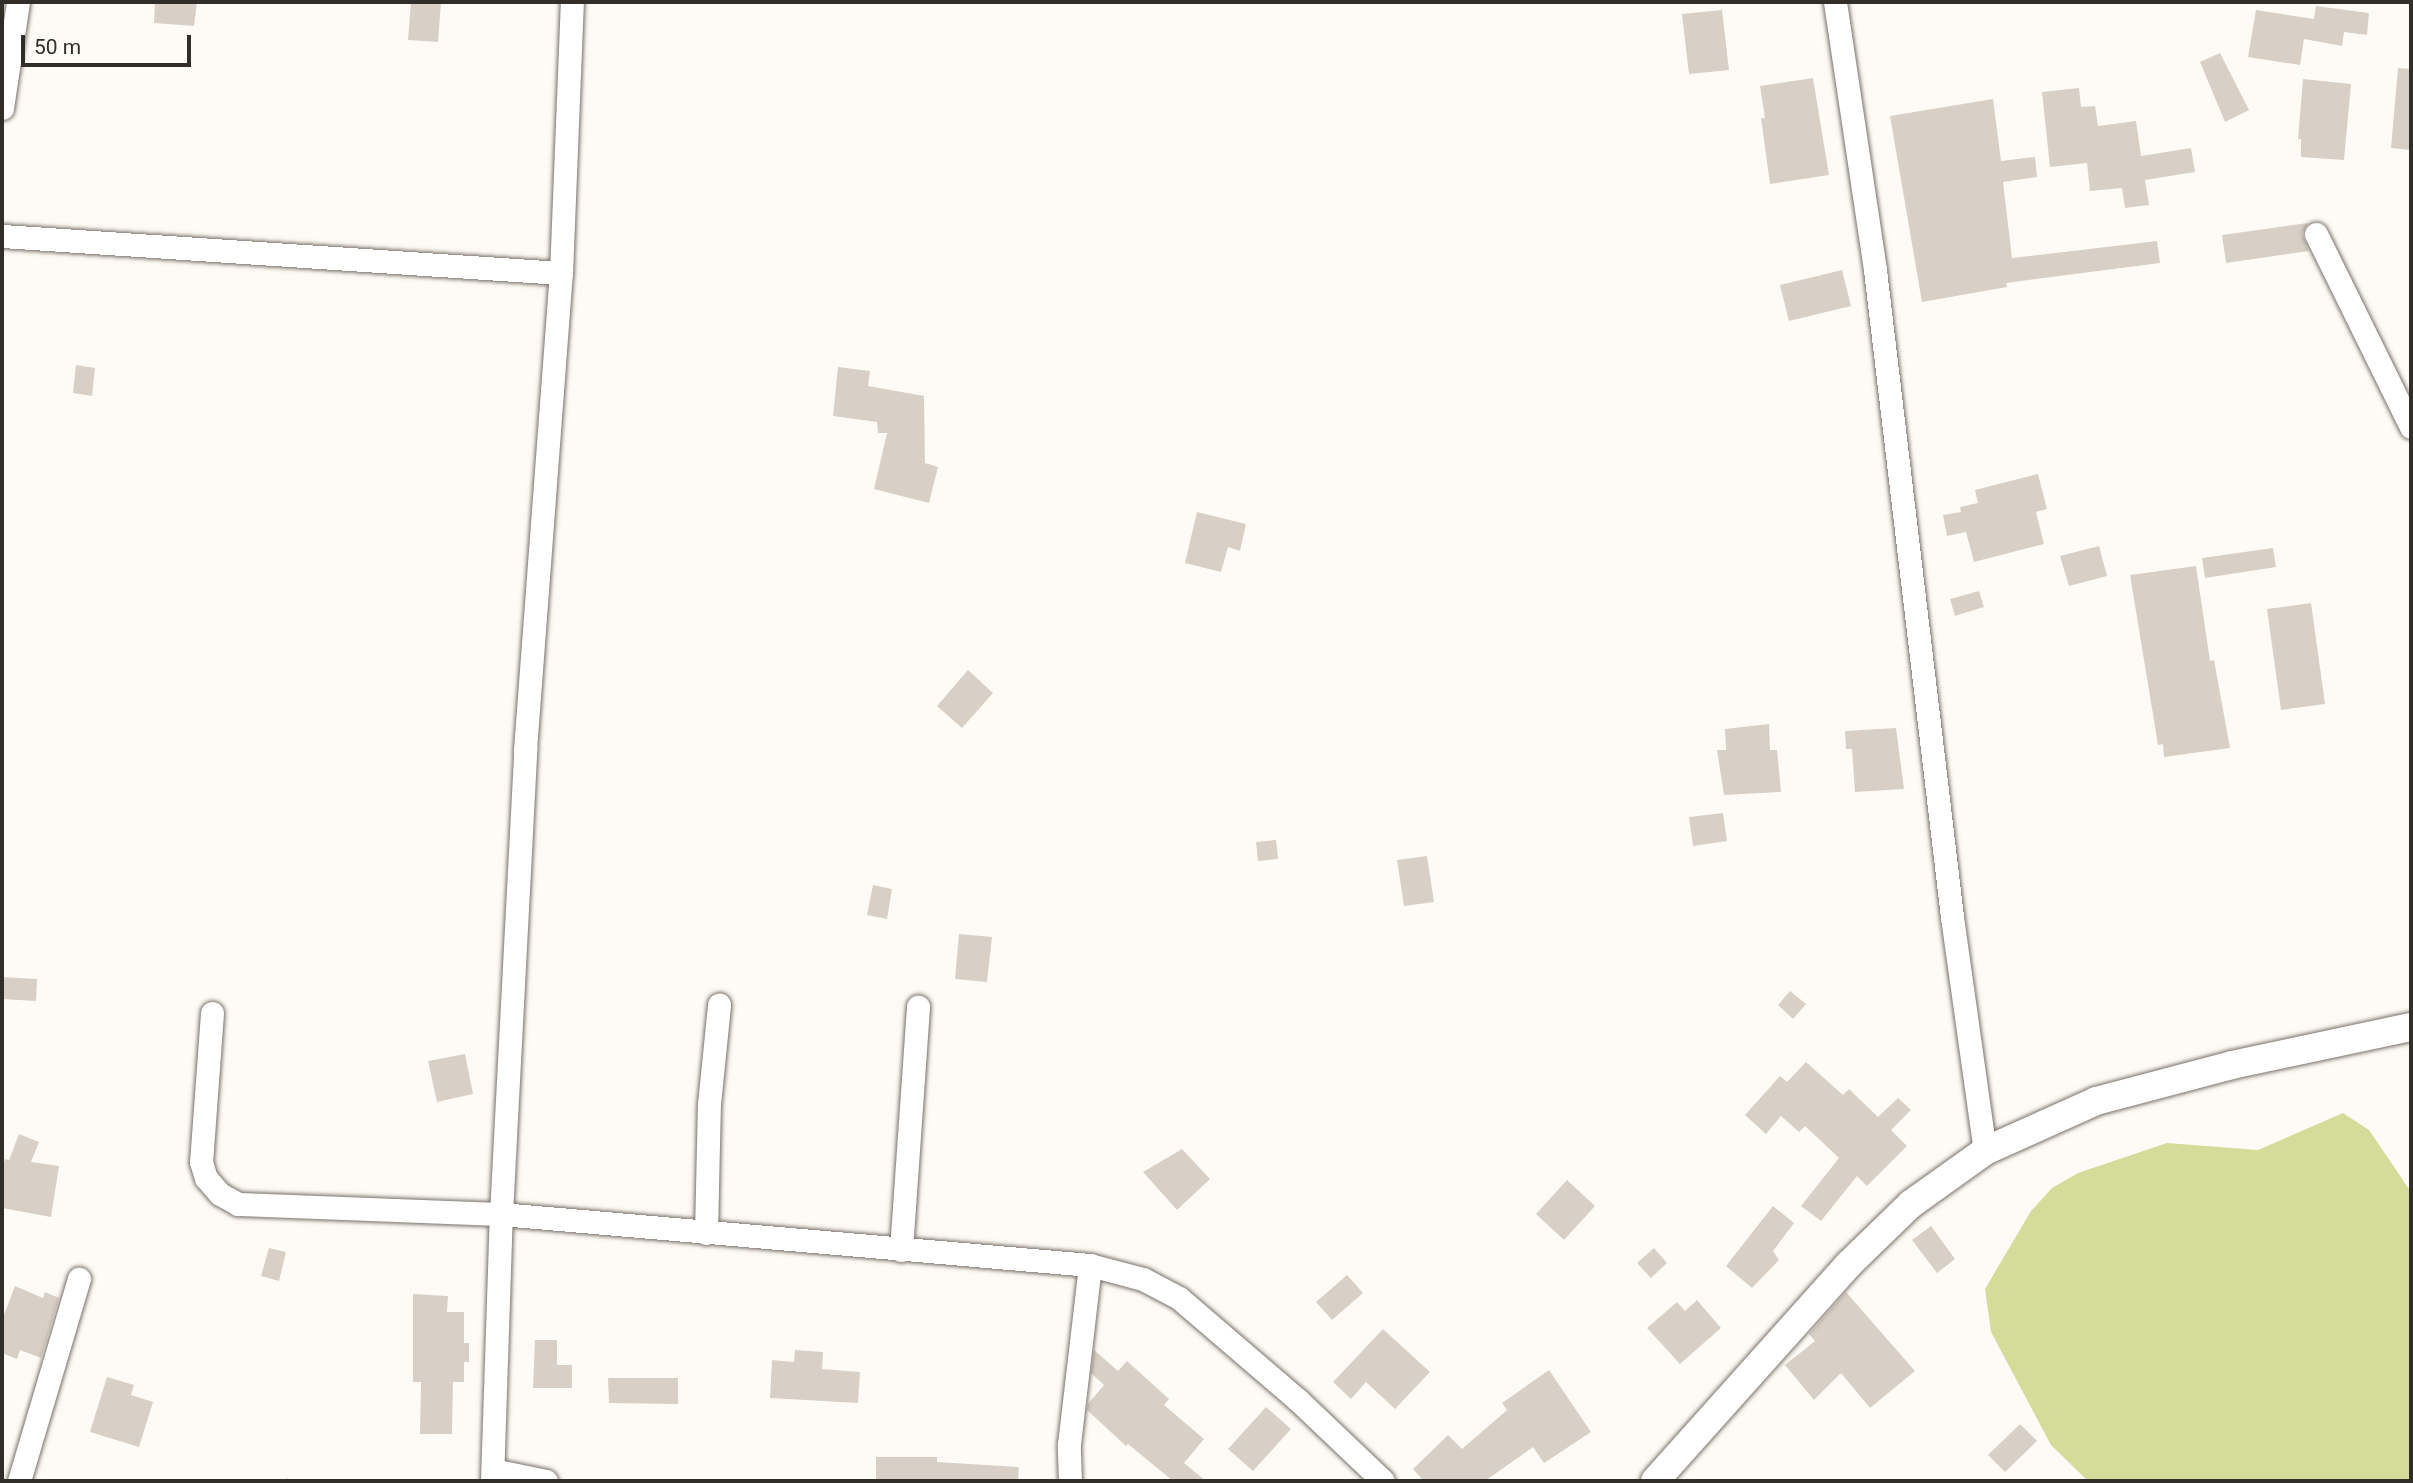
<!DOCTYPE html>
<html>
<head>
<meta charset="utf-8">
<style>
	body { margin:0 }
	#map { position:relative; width:2413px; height:1483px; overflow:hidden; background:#fefbf6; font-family:Roboto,sans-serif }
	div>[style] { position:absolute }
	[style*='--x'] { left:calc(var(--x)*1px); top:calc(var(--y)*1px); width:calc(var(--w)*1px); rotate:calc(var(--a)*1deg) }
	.green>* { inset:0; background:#d5dc99 }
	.building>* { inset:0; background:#d8d0c6 }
	.path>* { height:4.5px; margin-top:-2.25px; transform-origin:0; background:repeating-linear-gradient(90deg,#afaca7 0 5px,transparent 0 8.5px) }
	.roads { filter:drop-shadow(0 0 2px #797168) drop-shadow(0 0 2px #797168) }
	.minor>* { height:23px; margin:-11.5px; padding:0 11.5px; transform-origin:11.5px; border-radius:11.5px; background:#fff }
	.major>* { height:28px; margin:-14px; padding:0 14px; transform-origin:14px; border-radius:14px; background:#fff }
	span { translate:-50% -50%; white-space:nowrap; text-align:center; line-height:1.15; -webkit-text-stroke:5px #fefbf6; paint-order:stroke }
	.frame { position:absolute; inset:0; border:4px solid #312d29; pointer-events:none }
	.scale { position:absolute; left:21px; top:35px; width:170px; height:32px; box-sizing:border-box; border:4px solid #312d29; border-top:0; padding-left:9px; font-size:21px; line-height:24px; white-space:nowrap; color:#312d29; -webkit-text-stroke:5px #fefbf6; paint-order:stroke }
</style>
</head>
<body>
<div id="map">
	<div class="green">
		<div style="clip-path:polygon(2343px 1113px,2369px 1130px,2411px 1192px,2411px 1481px,2088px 1481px,2051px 1445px,1991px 1332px,1985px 1289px,2031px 1211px,2052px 1188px,2078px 1173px,2167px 1143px,2258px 1150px)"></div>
	</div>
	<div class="building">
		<div style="clip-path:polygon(155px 2px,197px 2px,194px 26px,154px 23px)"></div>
		<div style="clip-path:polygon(411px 2px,441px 2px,438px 42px,408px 40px)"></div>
		<div style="clip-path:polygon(2316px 6px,2369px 13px,2367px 35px,2344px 32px,2342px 46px,2304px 39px,2300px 65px,2248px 57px,2256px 10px,2314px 19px)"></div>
		<div style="clip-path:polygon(1722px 10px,1729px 70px,1689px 74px,1682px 14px)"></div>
		<div style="clip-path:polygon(2220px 53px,2249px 110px,2225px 122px,2200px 62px)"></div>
		<div style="clip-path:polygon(2398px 68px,2411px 69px,2411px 150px,2391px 148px)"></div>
		<div style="clip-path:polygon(1813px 78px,1829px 175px,1770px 184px,1761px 118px,1765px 118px,1760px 86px)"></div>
		<div style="clip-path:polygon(2303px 79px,2351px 84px,2344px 160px,2301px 157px,2301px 139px,2298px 139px)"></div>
		<div style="clip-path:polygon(2079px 88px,2081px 107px,2095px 106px,2098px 126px,2136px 121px,2141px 156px,2191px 148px,2195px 172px,2145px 180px,2149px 205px,2125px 208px,2122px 188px,2090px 191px,2087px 163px,2050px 167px,2042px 92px)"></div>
		<div style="clip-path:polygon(1993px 99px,2001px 161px,2035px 157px,2037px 177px,2003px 182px,2012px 258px,2157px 241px,2160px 263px,2006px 283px,2007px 287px,1922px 302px,1890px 116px)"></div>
		<div style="clip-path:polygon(2308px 223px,2302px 234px,2309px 251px,2226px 263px,2222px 235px)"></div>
		<div style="clip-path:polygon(1842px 270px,1851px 306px,1789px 321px,1780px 285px)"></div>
		<div style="clip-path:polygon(76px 365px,95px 368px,92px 396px,73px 393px)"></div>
		<div style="clip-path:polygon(838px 367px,870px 371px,868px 386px,924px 396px,925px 463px,938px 467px,929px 503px,874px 489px,887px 433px,878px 433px,877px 422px,833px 416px)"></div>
		<div style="clip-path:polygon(2038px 474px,2047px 509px,2036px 512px,2044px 544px,1974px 562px,1966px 532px,1947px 536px,1943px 515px,1961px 512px,1960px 507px,1978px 503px,1975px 490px)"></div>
		<div style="clip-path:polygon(1197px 512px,1246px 524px,1240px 551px,1228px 547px,1221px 572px,1185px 563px)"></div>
		<div style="clip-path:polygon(2099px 546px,2107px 576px,2069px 586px,2060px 556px)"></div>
		<div style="clip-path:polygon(2273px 548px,2276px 567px,2205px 578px,2202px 558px)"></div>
		<div style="clip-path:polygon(2196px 566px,2210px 661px,2214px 660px,2230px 748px,2164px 757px,2163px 744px,2158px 745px,2130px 575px)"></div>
		<div style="clip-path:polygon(1979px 591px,1984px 607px,1955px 616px,1950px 599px)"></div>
		<div style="clip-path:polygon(2311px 603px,2325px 704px,2281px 710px,2267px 609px)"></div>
		<div style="clip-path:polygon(968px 670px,993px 693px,962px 728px,937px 706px)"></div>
		<div style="clip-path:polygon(1769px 724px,1770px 750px,1777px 750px,1781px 792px,1724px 795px,1717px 750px,1726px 750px,1725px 729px)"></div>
		<div style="clip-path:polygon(1896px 728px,1904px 789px,1855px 792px,1852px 749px,1846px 749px,1845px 731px)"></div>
		<div style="clip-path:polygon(1723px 813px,1727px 841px,1693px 846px,1689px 817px)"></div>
		<div style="clip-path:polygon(1276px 840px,1278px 859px,1258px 861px,1256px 842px)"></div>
		<div style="clip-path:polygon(1427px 856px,1434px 902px,1404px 906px,1397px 860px)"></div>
		<div style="clip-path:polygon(873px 885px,892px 889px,887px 919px,867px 915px)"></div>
		<div style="clip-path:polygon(959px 934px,992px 937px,987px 982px,955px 979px)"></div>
		<div style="clip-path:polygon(2px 977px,37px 979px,36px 1001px,2px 999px)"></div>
		<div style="clip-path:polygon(1790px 991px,1806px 1004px,1793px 1019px,1778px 1005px)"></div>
		<div style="clip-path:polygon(465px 1054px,473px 1094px,437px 1102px,428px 1061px)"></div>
		<div style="clip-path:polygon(1806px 1062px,1843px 1095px,1849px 1089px,1878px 1117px,1898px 1098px,1911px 1110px,1891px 1130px,1907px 1146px,1867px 1186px,1857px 1176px,1821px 1221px,1801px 1206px,1839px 1158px,1805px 1126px,1799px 1132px,1781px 1116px,1766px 1134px,1745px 1115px,1780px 1076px,1787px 1082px)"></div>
		<div style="clip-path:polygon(19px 1134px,39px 1142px,31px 1162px,59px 1166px,51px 1217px,2px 1208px,2px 1169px,5px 1159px,9px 1160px)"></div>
		<div style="clip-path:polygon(1182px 1149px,1210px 1179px,1177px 1210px,1143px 1172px)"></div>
		<div style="clip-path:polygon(1567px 1180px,1595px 1206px,1564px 1240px,1536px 1214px)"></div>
		<div style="clip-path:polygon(1773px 1206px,1794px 1223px,1773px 1251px,1779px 1260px,1752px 1288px,1726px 1266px)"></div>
		<div style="clip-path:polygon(1931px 1226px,1955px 1259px,1937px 1273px,1912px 1240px)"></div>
		<div style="clip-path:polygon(269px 1248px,286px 1252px,279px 1281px,261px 1276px)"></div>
		<div style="clip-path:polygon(1654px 1248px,1667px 1263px,1651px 1278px,1637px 1263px)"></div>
		<div style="clip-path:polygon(1347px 1275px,1363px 1293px,1332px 1320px,1316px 1302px)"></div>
		<div style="clip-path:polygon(15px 1286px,43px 1298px,45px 1292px,59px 1298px,41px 1358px,20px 1350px,17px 1359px,2px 1353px,2px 1320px)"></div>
		<div style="clip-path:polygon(1846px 1292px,1915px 1371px,1870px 1408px,1841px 1373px,1814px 1400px,1785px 1365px,1815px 1341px,1809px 1334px)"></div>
		<div style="clip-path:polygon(413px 1294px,448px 1296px,447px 1312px,464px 1312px,464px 1343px,469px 1343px,469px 1362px,464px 1362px,464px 1382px,453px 1382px,452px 1434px,420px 1434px,421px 1382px,413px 1382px)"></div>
		<div style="clip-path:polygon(1697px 1300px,1721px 1328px,1680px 1364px,1647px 1328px,1677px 1302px,1685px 1311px)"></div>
		<div style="clip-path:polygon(1383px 1329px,1430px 1372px,1395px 1409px,1366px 1382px,1351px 1399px,1333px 1382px)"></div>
		<div style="clip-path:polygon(535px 1340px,557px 1340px,557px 1365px,572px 1365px,572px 1388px,533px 1388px)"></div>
		<div style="clip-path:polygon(795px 1350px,823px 1352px,822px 1369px,860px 1372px,858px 1403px,770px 1398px,772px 1360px,794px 1362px)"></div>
		<div style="clip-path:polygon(1094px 1350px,1118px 1371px,1127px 1361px,1169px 1399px,1164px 1405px,1204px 1439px,1184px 1463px,1206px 1481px,1173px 1481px,1128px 1444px,1126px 1446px,1087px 1410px,1088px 1404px,1104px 1385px,1091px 1373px)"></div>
		<div style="clip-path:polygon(1549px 1370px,1591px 1432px,1544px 1463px,1533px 1447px,1485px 1481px,1424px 1481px,1413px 1469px,1448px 1435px,1462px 1449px,1507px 1410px,1502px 1403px)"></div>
		<div style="clip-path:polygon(107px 1377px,134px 1385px,131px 1395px,153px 1402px,139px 1447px,90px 1432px)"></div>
		<div style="clip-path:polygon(608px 1378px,678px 1378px,678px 1404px,609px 1403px)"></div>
		<div style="clip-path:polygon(1266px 1407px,1291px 1429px,1253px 1471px,1228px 1449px)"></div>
		<div style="clip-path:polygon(2020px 1424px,2037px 1441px,2005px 1472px,1988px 1455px)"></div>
		<div style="clip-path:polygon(876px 1457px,937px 1457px,937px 1462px,1019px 1467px,1018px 1481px,876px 1481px)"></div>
	</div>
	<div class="path">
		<div style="--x:285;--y:1479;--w:2;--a:63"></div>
	</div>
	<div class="roads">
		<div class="minor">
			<div style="--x:1835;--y:2;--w:271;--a:81.5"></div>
			<div style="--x:1875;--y:270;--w:652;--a:83.21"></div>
			<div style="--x:1952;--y:917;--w:236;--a:82"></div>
			<div style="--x:2;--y:108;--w:107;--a:-81.4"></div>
			<div style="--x:2316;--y:234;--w:215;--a:63.8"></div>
			<div style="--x:2;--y:236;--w:560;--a:3.79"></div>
			<div style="--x:561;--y:273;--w:271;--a:-87.7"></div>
			<div style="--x:212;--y:1013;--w:149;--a:94.2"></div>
			<div style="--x:201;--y:1162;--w:17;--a:73"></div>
			<div style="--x:206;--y:1178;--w:21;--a:49"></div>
			<div style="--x:220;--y:1194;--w:21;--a:29"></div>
			<div style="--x:238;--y:1204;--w:263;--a:2.2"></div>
			<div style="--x:501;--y:1214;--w:591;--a:4.95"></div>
			<div style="--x:1090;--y:1265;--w:55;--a:14.8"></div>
			<div style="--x:1143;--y:1279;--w:41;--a:27.8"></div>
			<div style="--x:1179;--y:1298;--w:157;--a:40.6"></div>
			<div style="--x:1298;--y:1400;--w:117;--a:43.6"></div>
			<div style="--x:706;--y:1233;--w:129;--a:-88.7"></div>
			<div style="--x:709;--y:1104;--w:100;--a:-84.2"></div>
			<div style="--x:901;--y:1250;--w:244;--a:-86"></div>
			<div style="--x:493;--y:1470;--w:54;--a:11.7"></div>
			<div style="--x:19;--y:1481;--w:211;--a:-73.5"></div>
			<div style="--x:492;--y:1481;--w:267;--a:-88.1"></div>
			<div style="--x:501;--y:1214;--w:465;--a:-87"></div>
			<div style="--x:525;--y:750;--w:478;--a:-85.7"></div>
			<div style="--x:1070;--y:1481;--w:37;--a:-92"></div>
			<div style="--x:1069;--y:1444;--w:180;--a:-83.3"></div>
		</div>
		<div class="major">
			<div style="--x:1655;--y:1481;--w:290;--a:-48.2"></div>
			<div style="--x:1848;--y:1265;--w:88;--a:-44.1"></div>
			<div style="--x:1911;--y:1204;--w:91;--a:-35.6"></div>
			<div style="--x:1985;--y:1151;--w:122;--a:-24.2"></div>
			<div style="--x:2096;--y:1101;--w:141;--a:-14.8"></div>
			<div style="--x:2232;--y:1065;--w:183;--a:-12"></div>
		</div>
	</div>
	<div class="frame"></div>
	<div class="scale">50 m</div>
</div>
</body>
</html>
